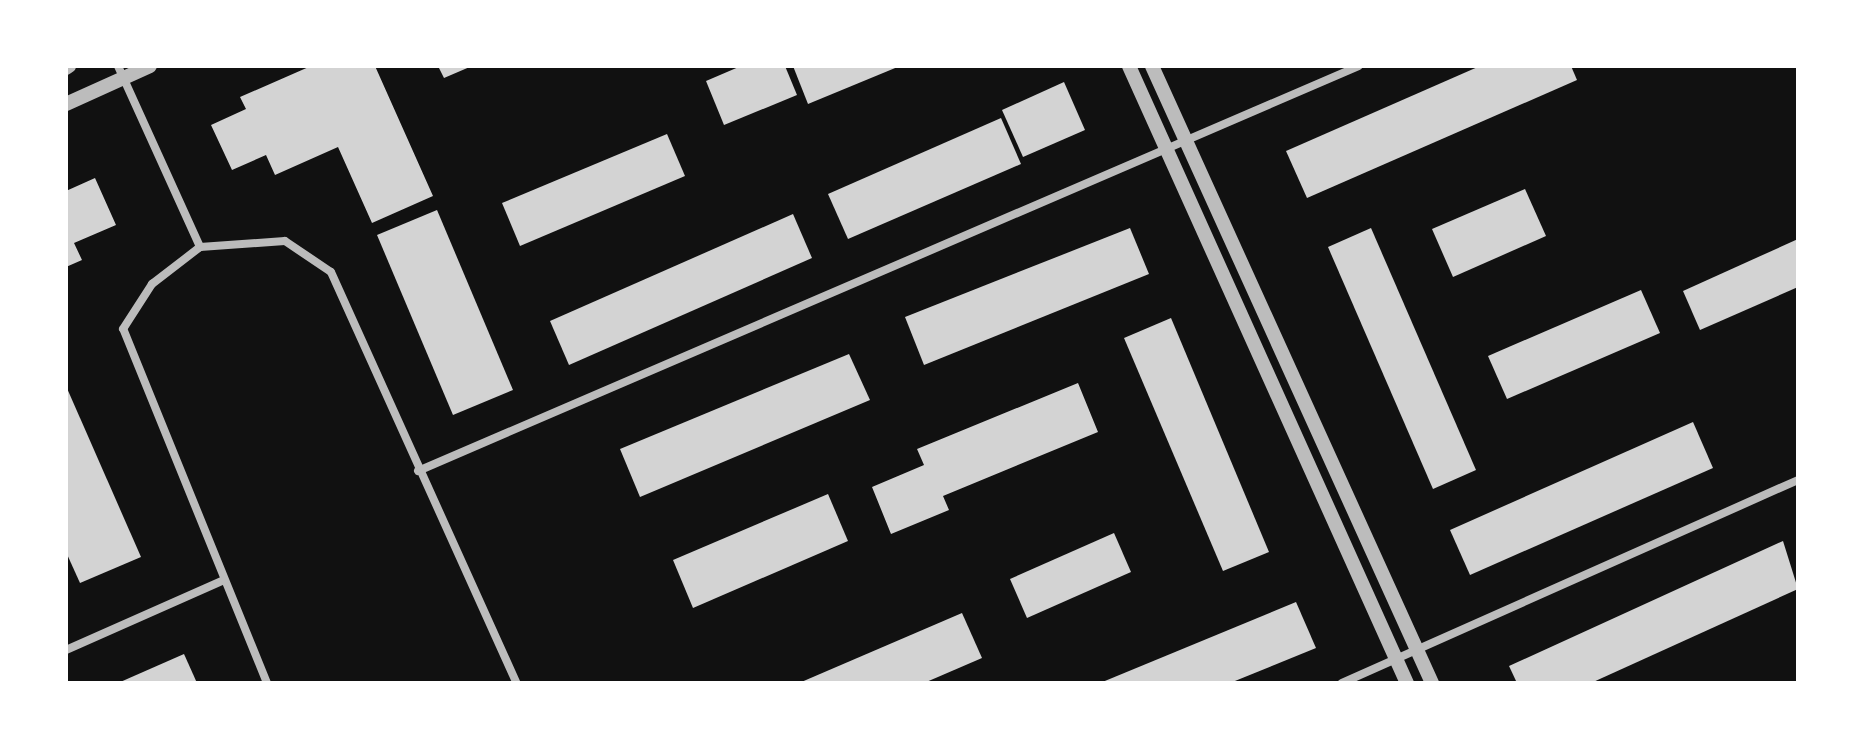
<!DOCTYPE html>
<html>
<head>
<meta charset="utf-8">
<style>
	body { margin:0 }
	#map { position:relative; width:1864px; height:749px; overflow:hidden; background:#111; font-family:Literata,serif }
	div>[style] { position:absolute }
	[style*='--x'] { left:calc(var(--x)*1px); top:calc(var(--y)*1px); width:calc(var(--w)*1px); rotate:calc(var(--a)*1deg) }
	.building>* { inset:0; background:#d3d3d3 }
	.minor>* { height:8px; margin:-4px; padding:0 4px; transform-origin:4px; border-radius:4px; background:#bcbcbc }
	.tertiary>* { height:14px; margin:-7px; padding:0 7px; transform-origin:7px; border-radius:7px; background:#bcbcbc }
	span { translate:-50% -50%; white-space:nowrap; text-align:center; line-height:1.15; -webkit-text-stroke:8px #fff; paint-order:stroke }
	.frame { position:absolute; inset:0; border:68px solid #fff; pointer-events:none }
</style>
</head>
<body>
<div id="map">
	<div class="building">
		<div style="clip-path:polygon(311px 66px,375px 66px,433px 196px,372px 223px,338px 147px,275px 175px,266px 155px,232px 170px,211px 125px,246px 109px,240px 97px)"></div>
		<div style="clip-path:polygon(438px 66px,472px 66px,444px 78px)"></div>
		<div style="clip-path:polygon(741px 66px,785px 66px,797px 95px,724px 125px,706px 81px)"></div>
		<div style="clip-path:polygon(793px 66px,900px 66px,808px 104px)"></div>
		<div style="clip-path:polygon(1480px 66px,1571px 66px,1577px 80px,1307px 198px,1286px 151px)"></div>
		<div style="clip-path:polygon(1064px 82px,1085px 130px,1023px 157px,1002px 110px)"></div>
		<div style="clip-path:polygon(1001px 118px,1021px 164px,848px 239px,828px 194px)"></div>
		<div style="clip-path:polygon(667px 134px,685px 176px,520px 246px,502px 203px)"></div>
		<div style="clip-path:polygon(95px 178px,116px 225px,74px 243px,82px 260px,66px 267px,66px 191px)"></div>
		<div style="clip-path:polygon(1525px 189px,1546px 236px,1453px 277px,1432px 229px)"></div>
		<div style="clip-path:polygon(437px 210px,513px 390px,453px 415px,377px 235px)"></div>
		<div style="clip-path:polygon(793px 214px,812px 258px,569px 365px,550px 321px)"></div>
		<div style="clip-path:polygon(1130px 228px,1149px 274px,924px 365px,905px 317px)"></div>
		<div style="clip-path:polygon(1371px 228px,1476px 470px,1433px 489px,1328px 247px)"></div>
		<div style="clip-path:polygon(1798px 239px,1798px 287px,1700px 330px,1683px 291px)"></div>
		<div style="clip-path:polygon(1641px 290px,1660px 333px,1507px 399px,1488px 356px)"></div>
		<div style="clip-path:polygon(1171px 318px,1269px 552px,1223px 571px,1124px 338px)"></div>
		<div style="clip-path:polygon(849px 354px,870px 400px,640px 497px,620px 449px)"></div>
		<div style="clip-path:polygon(1078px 383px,1098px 432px,943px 496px,949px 510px,891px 534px,872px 487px,924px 465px,917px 449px)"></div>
		<div style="clip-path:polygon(66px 386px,141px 557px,80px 583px,66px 552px)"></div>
		<div style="clip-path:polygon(1693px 422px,1713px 468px,1470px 575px,1450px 530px)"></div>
		<div style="clip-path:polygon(828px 494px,848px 541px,693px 608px,673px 560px)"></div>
		<div style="clip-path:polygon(1114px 533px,1131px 572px,1027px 618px,1010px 579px)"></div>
		<div style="clip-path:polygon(1783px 541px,1798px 589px,1591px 683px,1517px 683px,1509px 666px)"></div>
		<div style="clip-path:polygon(1296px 602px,1316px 648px,1230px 683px,1100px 683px)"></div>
		<div style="clip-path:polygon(962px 613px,982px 658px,924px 683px,799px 683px)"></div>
		<div style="clip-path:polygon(184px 654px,197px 683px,118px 683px)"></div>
	</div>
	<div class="minor">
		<div style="--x:118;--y:66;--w:199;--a:65.6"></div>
		<div style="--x:418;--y:471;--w:1024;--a:-23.29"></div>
		<div style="--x:66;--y:650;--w:171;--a:-23.9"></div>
		<div style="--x:267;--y:683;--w:382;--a:-112.1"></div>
		<div style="--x:123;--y:329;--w:54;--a:-57.2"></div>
		<div style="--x:152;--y:284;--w:61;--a:-37.6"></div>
		<div style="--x:200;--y:247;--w:85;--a:-4"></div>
		<div style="--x:285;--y:241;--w:55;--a:34"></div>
		<div style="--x:331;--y:272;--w:451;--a:65.7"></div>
		<div style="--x:1342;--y:683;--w:499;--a:-24"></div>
	</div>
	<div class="tertiary">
		<div style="--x:1129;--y:66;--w:677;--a:65.75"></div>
		<div style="--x:1152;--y:66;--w:678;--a:65.59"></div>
		<div style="--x:66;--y:68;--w:4;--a:-34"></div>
		<div style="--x:66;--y:104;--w:92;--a:-24.3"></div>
	</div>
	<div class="frame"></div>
</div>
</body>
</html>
